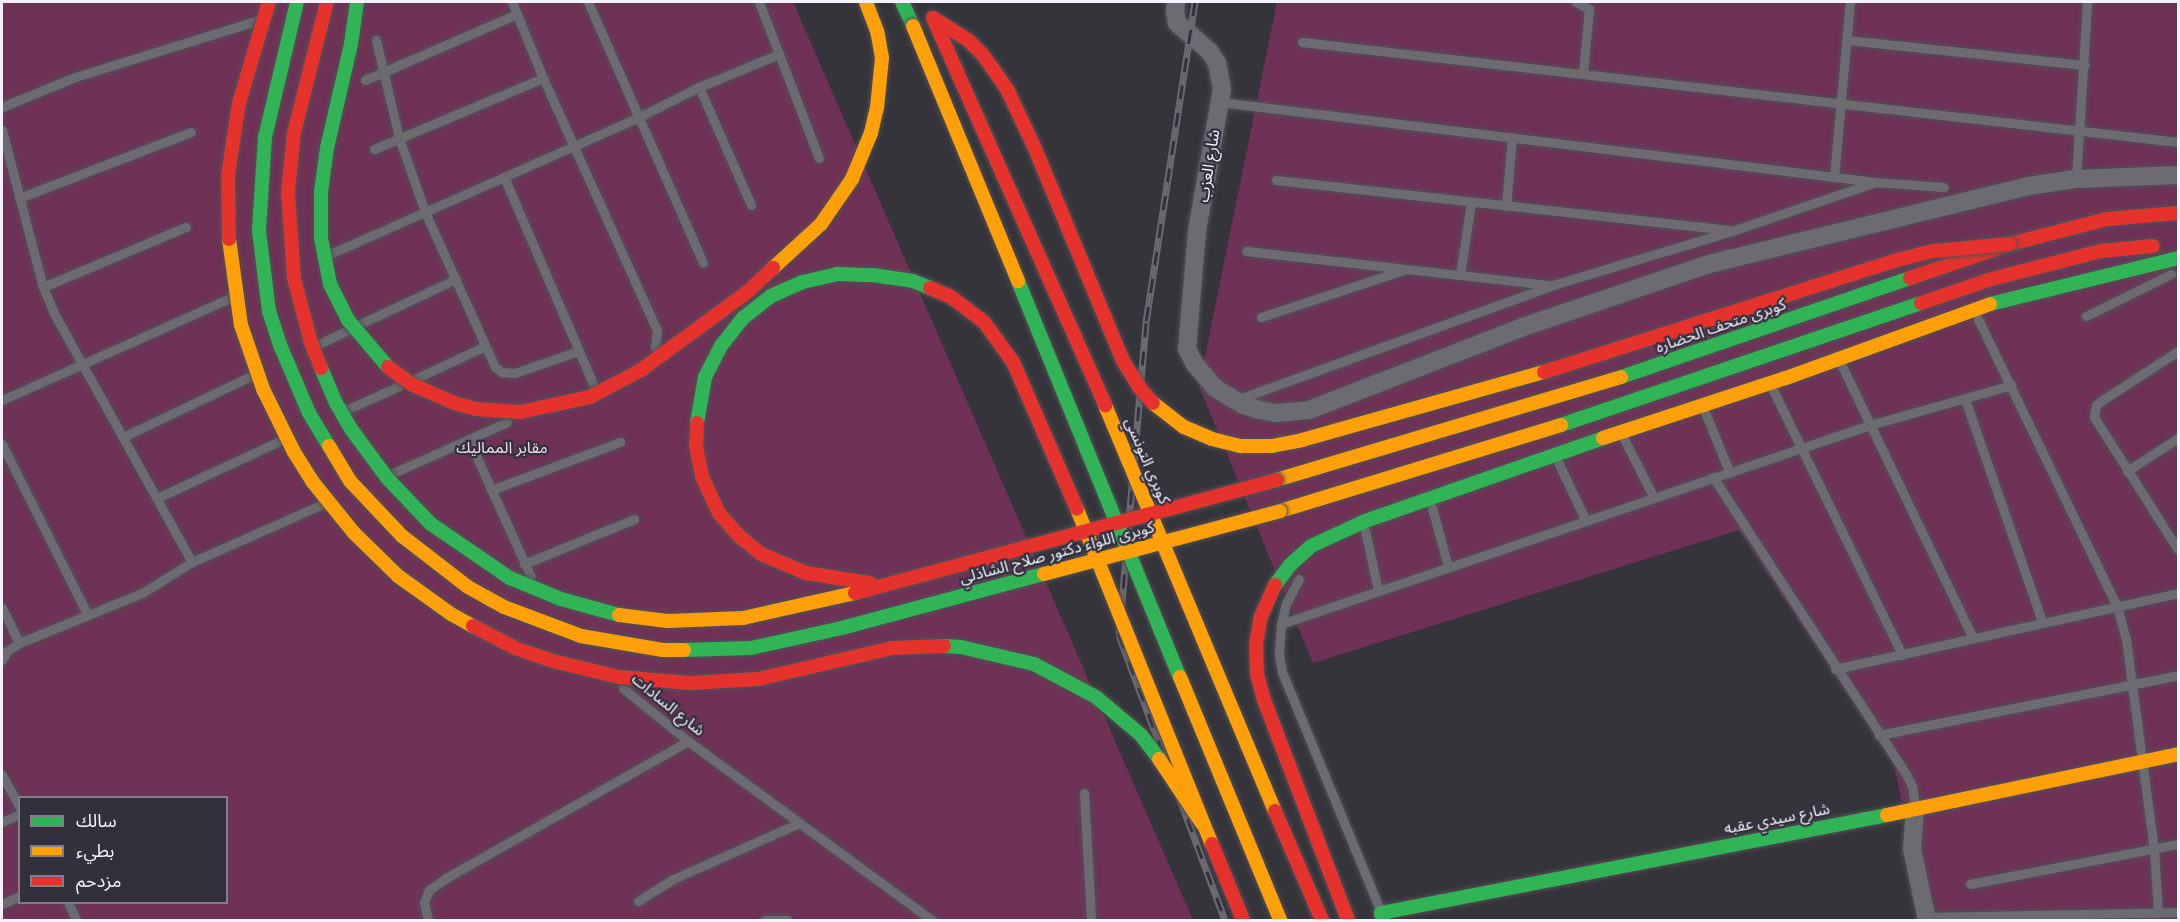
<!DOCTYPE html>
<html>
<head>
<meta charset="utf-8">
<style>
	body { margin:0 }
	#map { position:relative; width:2180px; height:922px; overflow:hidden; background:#35343a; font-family:"Public Sans","Noto Sans Arabic",sans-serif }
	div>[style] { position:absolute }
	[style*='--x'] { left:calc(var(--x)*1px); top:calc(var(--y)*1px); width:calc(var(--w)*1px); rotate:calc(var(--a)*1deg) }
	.green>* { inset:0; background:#703157 }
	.roads { filter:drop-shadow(0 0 2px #515056) drop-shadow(0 0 2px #515056) }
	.lane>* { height:9px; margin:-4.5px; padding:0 4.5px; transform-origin:4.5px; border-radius:4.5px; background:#6c6b71 }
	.street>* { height:18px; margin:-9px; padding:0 9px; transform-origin:9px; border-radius:9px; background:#6c6b71 }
	.fast>* { height:14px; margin:-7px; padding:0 7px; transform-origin:7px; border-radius:7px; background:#30b455 }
	.slow>* { height:14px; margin:-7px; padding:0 7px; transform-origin:7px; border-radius:7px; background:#ff9f0a }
	.jam>* { height:14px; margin:-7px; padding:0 7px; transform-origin:7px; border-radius:7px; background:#e5322d }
	.rail>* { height:7px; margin-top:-3.5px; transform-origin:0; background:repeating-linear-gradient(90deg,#33303e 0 14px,#6b6a70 0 28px); box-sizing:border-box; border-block:2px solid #6b6a70 }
	.bridges { filter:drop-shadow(0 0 2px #515056) drop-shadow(0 0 2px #515056) }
	.fast-bridge>* { height:14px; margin:-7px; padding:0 7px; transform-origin:7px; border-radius:7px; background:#30b455 }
	.slow-bridge>* { height:14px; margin:-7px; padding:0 7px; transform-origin:7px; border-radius:7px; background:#ff9f0a }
	.jam-bridge>* { height:14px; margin:-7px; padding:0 7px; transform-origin:7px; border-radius:7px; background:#e5322d }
	span { translate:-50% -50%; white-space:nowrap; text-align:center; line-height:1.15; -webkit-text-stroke:4.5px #33303e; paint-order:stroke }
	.street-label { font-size:16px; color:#f4f2fc }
	.park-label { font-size:16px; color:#f2dae6 }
	.frame { position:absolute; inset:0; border:3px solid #f4f2fc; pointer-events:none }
	.legend { position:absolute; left:18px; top:796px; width:210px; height:108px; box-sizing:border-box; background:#33303e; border:2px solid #807e8a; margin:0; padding:8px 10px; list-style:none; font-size:18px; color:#f4f2fc }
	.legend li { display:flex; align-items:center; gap:12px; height:30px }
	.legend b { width:30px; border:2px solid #807e8a }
</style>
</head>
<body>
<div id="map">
	<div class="green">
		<div style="clip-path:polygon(evenodd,2px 2px,793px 2px,1193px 920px,2px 920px,2px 2px,20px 798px,226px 798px,226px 902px,20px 902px,20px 798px)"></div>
		<div style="clip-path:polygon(1277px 2px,2178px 2px,2178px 920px,1925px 920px,1894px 764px,1739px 530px,1313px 663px,1199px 386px)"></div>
	</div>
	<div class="roads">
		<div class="lane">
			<div style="--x:512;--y:2;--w:82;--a:67.8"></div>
			<div style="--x:543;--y:78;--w:277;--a:65.7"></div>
			<div style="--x:657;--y:331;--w:16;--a:97"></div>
			<div style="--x:588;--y:2;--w:285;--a:66.2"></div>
			<div style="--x:759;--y:2;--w:167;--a:69"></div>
			<div style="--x:1576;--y:2;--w:15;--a:28"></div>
			<div style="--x:1589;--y:9;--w:65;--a:95.3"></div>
			<div style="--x:376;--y:40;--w:101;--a:76.8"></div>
			<div style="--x:399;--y:138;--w:78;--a:70.6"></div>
			<div style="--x:425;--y:212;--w:170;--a:65.7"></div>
			<div style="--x:495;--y:367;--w:9;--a:36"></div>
			<div style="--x:502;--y:372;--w:13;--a:4"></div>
			<div style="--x:515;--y:373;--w:68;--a:-19"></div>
			<div style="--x:1847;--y:40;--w:239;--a:6"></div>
			<div style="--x:1302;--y:42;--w:882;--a:6.51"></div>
			<div style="--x:365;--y:80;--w:166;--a:-23.5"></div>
			<div style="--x:699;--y:87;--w:129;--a:66.2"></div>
			<div style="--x:1220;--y:102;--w:660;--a:6.96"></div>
			<div style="--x:1875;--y:182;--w:69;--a:4.1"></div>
			<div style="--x:2;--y:107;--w:79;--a:-22.3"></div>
			<div style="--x:75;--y:77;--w:189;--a:-17.2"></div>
			<div style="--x:2;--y:130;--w:162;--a:75.4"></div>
			<div style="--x:43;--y:287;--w:30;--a:67"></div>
			<div style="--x:55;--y:315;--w:282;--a:61"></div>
			<div style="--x:192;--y:562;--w:143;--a:-23.9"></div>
			<div style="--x:374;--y:149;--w:183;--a:-22.8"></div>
			<div style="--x:504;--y:177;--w:225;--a:66.7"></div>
			<div style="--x:1834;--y:177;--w:176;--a:-84.8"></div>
			<div style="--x:2076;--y:179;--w:177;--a:-86.4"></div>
			<div style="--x:1276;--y:180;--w:454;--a:6.3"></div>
			<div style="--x:19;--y:198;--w:184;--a:-21"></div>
			<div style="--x:1506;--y:206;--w:69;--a:-85"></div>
			<div style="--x:1246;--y:251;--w:306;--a:6.4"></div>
			<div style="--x:330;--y:254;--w:338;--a:-23.9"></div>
			<div style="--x:639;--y:117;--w:67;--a:-26.6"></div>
			<div style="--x:699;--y:87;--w:87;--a:-22.4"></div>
			<div style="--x:1460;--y:275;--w:74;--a:-81.4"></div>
			<div style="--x:43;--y:287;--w:155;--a:-22.8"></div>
			<div style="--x:2086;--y:316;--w:95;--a:-26.3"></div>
			<div style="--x:1261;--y:317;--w:151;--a:-18.2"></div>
			<div style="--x:1978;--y:319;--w:319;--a:64.2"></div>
			<div style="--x:2117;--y:606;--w:34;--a:75"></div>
			<div style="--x:2126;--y:639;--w:46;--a:82.6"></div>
			<div style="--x:2132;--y:685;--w:165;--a:82.4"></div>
			<div style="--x:2154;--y:849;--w:64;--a:86.4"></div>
			<div style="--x:360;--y:324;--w:106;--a:-25.1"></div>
			<div style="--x:317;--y:345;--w:34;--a:-26"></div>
			<div style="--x:2178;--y:351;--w:92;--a:147"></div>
			<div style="--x:2101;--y:401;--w:6;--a:141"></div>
			<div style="--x:2096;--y:405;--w:12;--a:99"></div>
			<div style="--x:2094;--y:417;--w:157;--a:57.7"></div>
			<div style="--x:1842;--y:366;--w:302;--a:64.3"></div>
			<div style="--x:417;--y:378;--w:75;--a:-25.2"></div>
			<div style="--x:1773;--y:390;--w:295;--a:64"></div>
			<div style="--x:1965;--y:399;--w:235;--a:70.9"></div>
			<div style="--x:2;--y:400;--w:252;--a:-24.1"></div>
			<div style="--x:1236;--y:400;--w:337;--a:-19.9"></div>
			<div style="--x:1553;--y:285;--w:187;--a:-16.8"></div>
			<div style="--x:1732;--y:231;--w:149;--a:-18.8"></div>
			<div style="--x:346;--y:410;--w:58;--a:-24.4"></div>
			<div style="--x:1705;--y:412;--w:64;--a:67.9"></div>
			<div style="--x:123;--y:437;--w:144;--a:-25.5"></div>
			<div style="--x:1624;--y:439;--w:64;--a:63"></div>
			<div style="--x:469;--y:440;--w:150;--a:65.7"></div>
			<div style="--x:2;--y:444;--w:190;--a:63.4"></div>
			<div style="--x:1558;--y:462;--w:63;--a:64.7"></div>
			<div style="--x:2127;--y:471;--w:61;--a:-32.9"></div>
			<div style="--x:391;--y:474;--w:127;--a:-24.1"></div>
			<div style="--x:1713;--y:477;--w:356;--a:57"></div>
			<div style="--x:1907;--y:776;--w:11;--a:63"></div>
			<div style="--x:1912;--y:786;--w:20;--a:81"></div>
			<div style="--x:491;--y:490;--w:138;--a:-20.4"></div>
			<div style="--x:157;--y:498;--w:138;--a:-24.9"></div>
			<div style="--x:1432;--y:508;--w:60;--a:74.6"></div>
			<div style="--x:1365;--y:530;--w:61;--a:77.8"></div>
			<div style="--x:524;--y:564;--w:119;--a:-22.2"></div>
			<div style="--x:1299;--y:579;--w:27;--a:118"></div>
			<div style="--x:1286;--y:603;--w:22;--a:103"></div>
			<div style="--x:1281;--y:624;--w:31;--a:94"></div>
			<div style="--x:1279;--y:655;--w:17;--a:80"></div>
			<div style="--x:1282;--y:672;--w:257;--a:67.6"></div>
			<div style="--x:2;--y:608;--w:39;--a:64"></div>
			<div style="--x:1281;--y:624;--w:622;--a:-18.67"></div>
			<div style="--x:1870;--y:425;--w:147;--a:-15.8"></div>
			<div style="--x:2;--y:660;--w:10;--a:-61"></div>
			<div style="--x:7;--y:651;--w:14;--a:-34"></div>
			<div style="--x:19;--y:643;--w:133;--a:-22.1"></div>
			<div style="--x:142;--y:593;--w:59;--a:-31.8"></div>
			<div style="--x:1835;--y:669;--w:351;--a:-12.5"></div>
			<div style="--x:623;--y:688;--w:84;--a:39.2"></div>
			<div style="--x:688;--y:741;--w:303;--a:36.3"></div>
			<div style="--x:1879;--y:735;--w:305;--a:-11.3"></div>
			<div style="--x:2;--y:775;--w:38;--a:61"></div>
			<div style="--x:1084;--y:793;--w:127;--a:86.8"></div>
			<div style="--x:2;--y:822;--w:20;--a:-24"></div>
			<div style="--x:1970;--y:884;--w:212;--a:-10.9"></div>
			<div style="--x:638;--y:901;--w:39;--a:-32"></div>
			<div style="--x:671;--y:880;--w:140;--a:-24"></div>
			<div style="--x:68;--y:902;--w:20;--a:66"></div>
			<div style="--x:2;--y:904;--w:20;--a:-24"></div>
			<div style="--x:1926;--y:917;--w:252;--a:-1.1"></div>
			<div style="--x:428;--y:920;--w:18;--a:-103"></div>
			<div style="--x:424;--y:902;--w:13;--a:-67"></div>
			<div style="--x:429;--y:890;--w:21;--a:-35"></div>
			<div style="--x:446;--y:878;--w:278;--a:-29.5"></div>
			<div style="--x:765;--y:920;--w:22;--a:0"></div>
		</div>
		<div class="street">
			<div style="--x:1176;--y:2;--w:9;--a:96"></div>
			<div style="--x:1175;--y:11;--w:12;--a:81"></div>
			<div style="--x:1177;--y:23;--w:44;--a:41.3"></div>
			<div style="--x:1210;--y:52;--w:13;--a:58"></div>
			<div style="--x:1217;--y:63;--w:26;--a:79"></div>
			<div style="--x:1222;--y:89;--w:144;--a:100"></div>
			<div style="--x:1197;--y:231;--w:118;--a:94.8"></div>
			<div style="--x:1187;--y:349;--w:16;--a:63"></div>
			<div style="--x:1194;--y:363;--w:33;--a:50"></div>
			<div style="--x:1215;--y:388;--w:33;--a:31"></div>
			<div style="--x:1243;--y:405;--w:17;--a:17"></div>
			<div style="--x:1259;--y:410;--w:17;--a:10"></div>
			<div style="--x:1276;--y:413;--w:33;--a:-5"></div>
			<div style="--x:1309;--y:410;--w:230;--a:-21.2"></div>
			<div style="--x:1523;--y:327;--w:196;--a:-18.7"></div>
			<div style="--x:1709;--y:264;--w:328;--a:-13.7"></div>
			<div style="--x:2028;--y:186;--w:49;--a:-8.3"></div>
			<div style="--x:2076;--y:179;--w:102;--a:-2.2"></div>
			<div style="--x:1915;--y:809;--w:40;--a:94.3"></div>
			<div style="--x:1912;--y:849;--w:73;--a:78.1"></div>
		</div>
		<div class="fast">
			<div style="--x:902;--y:2;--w:26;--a:65"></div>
			<div style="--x:1990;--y:304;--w:194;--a:-13.7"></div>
			<div style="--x:1621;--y:377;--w:305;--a:-18.9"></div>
			<div style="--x:1561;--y:425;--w:380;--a:-18.7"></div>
			<div style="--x:1275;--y:585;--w:25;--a:-53"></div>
			<div style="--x:1290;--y:565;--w:28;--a:-42"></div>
			<div style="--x:1311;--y:546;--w:60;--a:-24.8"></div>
			<div style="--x:1365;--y:521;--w:252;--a:-19.2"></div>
			<div style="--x:1383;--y:920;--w:7;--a:-106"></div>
			<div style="--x:1381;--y:913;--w:515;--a:-10.96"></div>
		</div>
		<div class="slow">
			<div style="--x:1603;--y:438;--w:193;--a:-18.2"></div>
			<div style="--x:1786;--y:378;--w:217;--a:-19.9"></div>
			<div style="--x:1276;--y:480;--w:360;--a:-16.6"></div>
			<div style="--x:1280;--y:511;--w:294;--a:-17"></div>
			<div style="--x:1887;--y:815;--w:297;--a:-11.8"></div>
		</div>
		<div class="jam">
			<div style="--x:1910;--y:278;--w:106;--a:-18.8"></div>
			<div style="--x:2010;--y:244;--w:100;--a:-14.5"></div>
			<div style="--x:2107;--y:219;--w:71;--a:-4.8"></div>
			<div style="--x:1921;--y:303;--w:71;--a:-18.9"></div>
			<div style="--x:1988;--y:280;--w:117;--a:-14.4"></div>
			<div style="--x:2101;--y:251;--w:52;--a:-5.5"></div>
			<div style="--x:1275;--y:585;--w:34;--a:114"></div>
			<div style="--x:1261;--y:616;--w:29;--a:100"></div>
			<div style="--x:1256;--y:645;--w:29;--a:88"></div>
			<div style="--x:1257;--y:674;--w:27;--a:75"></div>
			<div style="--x:1264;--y:700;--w:235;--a:69.1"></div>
		</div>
	</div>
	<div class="rail">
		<div style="--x:1195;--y:2;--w:325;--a:98.7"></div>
		<div style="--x:1146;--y:323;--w:313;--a:94.9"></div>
		<div style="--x:1119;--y:635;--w:304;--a:69.6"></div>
	</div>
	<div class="bridges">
		<div class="fast-bridge">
			<div style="--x:297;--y:2;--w:139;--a:103.3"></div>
			<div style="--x:265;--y:137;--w:94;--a:93.7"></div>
			<div style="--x:259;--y:231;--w:81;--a:82.9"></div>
			<div style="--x:269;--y:311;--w:36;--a:72"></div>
			<div style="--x:280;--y:345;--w:74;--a:66.9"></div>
			<div style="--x:309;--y:413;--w:39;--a:59"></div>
			<div style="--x:357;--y:2;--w:42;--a:98.1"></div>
			<div style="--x:351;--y:44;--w:107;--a:103"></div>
			<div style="--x:327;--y:148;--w:44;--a:97.8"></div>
			<div style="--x:321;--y:192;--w:46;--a:90"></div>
			<div style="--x:321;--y:238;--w:47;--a:78.9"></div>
			<div style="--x:330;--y:284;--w:40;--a:63.4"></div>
			<div style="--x:348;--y:320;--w:62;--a:49.6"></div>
			<div style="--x:1018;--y:281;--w:428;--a:67.8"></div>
			<div style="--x:321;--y:368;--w:38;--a:67"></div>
			<div style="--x:336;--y:403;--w:30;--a:60"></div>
			<div style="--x:351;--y:429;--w:62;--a:53.5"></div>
			<div style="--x:388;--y:479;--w:62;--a:46.3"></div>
			<div style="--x:431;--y:524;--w:96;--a:34.4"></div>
			<div style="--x:510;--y:578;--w:55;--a:22.4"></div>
			<div style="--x:561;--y:599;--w:60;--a:15.4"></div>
			<div style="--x:697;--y:423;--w:47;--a:-80.1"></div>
			<div style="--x:705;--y:377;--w:35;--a:-63"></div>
			<div style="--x:721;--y:346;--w:36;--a:-52"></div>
			<div style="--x:743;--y:318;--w:36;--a:-38"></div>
			<div style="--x:771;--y:296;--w:35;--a:-24"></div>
			<div style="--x:803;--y:282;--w:36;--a:-13"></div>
			<div style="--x:838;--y:274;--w:35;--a:2"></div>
			<div style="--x:873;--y:275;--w:40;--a:8.5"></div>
			<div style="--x:913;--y:281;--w:18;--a:22"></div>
			<div style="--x:944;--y:646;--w:17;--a:3"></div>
			<div style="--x:961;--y:647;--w:75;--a:13.1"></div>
			<div style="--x:1034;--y:664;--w:70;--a:28"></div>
			<div style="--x:1096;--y:697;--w:59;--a:40.2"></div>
			<div style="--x:1141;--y:735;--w:30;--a:53"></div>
			<div style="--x:684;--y:650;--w:67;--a:-1.7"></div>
			<div style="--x:751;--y:648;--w:93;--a:-12.4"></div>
			<div style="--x:842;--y:628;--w:209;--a:-15"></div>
		</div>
		<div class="slow-bridge">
			<div style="--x:913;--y:26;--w:276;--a:67.6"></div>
			<div style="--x:229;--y:239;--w:87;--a:82.1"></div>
			<div style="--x:241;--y:325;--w:68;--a:71"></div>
			<div style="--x:263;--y:389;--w:70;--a:63.8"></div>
			<div style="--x:294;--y:452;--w:34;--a:58"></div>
			<div style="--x:312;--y:481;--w:67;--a:51.1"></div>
			<div style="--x:354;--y:533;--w:62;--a:44.3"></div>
			<div style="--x:398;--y:576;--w:65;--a:35.6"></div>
			<div style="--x:451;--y:614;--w:25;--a:29"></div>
			<div style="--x:773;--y:268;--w:65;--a:-42.5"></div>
			<div style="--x:821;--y:224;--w:55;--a:-55.4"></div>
			<div style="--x:852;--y:179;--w:50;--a:-67.6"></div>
			<div style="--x:871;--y:133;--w:26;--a:-77"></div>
			<div style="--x:877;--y:108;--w:50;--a:-84.3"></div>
			<div style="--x:882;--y:58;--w:27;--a:-100"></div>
			<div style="--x:877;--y:31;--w:31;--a:-111"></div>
			<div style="--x:1153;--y:403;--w:39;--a:38"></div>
			<div style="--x:1184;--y:427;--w:30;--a:23"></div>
			<div style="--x:1212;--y:439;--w:30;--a:14"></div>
			<div style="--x:1241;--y:446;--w:31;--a:0"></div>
			<div style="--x:1272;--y:446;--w:31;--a:-11"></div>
			<div style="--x:1302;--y:440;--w:251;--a:-15.7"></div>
			<div style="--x:1105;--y:405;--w:440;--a:67.3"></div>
			<div style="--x:329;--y:446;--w:41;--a:59"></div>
			<div style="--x:350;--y:481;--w:76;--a:46.6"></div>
			<div style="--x:402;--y:536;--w:83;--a:37.7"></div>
			<div style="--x:468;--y:587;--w:41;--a:29.1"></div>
			<div style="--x:504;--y:607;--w:82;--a:20.6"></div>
			<div style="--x:581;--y:636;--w:83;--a:9.7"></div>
			<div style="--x:663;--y:650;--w:21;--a:0"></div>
			<div style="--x:1077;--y:509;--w:361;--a:68.1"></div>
			<div style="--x:1044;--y:574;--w:244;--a:-14.9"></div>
			<div style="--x:619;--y:615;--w:49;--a:7"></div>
			<div style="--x:668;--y:621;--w:75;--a:-2.3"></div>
			<div style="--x:743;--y:618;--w:115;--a:-12.6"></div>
			<div style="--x:1180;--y:677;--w:263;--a:67.6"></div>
			<div style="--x:1159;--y:759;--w:79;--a:56.3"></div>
		</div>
		<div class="jam-bridge">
			<div style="--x:933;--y:18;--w:41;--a:32.2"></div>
			<div style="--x:968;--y:40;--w:21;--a:45"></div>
			<div style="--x:983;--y:55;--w:42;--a:54.8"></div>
			<div style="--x:1007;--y:89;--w:68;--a:64.9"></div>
			<div style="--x:1036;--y:151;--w:227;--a:67.5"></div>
			<div style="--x:1123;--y:361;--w:31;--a:58"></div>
			<div style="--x:1139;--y:387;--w:21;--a:49"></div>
			<div style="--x:933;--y:18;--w:424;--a:66"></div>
			<div style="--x:229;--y:239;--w:64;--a:-90.9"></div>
			<div style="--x:228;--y:175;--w:73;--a:-81.3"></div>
			<div style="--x:239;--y:103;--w:105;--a:-73.5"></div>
			<div style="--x:930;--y:288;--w:23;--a:23"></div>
			<div style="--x:951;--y:297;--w:41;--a:37.1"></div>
			<div style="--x:984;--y:322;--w:49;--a:54.1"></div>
			<div style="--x:1013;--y:362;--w:160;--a:66.5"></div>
			<div style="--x:388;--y:367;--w:29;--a:36"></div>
			<div style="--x:411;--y:384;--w:47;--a:23.8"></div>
			<div style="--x:454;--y:403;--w:23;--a:15"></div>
			<div style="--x:476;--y:409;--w:44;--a:3.9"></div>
			<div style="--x:520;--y:412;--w:72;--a:-12.1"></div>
			<div style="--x:590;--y:397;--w:58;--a:-27.9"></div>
			<div style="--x:641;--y:370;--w:130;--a:-36.3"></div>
			<div style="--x:746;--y:293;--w:37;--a:-43"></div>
			<div style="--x:321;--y:368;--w:27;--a:-112"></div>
			<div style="--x:311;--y:343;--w:67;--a:-104.7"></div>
			<div style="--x:294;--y:278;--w:86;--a:-94"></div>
			<div style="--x:288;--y:192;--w:59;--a:-84.2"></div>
			<div style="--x:294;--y:133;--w:135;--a:-75.9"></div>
			<div style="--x:1544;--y:372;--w:370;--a:-17.6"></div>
			<div style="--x:1897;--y:260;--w:38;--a:-14"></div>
			<div style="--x:1934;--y:251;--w:76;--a:-5.3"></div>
			<div style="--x:697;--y:423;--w:24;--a:92"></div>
			<div style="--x:696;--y:447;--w:33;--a:78"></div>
			<div style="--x:703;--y:479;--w:38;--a:65"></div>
			<div style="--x:719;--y:513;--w:30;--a:49"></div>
			<div style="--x:739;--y:536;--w:28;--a:39"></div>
			<div style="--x:761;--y:554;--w:49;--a:22.9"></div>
			<div style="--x:806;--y:573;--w:65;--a:8.9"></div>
			<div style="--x:855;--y:593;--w:436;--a:-15"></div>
			<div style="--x:473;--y:626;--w:47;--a:27.6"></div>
			<div style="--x:515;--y:648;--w:36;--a:19"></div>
			<div style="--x:549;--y:660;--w:72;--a:13.7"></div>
			<div style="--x:619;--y:677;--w:71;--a:4.8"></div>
			<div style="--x:690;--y:683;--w:68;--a:-3.4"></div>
			<div style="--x:758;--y:679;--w:138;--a:-13"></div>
			<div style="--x:892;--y:648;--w:52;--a:-2.2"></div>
			<div style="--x:1275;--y:811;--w:119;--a:66.7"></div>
			<div style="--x:1212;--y:844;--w:82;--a:67.8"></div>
		</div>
	</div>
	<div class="street-label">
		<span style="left:1209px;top:166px;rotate:-81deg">شارع العزب</span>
		<span style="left:1721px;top:326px;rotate:-19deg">كوبرى متحف الحضاره</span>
		<span style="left:1147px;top:461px;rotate:67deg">كوبري التونسي</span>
		<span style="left:1057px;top:553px;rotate:-15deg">كوبرى اللواء دكتور صلاح الشاذلي</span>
		<span style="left:668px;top:705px;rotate:39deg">شارع السادات</span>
		<span style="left:1777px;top:819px;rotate:-11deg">شارع سيدي عقبه</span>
	</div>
	<div class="park-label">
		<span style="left:502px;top:448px">مقابر المماليك</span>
	</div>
	<div class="frame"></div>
	<ul class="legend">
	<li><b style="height:8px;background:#30b455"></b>سالك</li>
	<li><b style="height:8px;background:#ff9f0a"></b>بطيء</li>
	<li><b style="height:8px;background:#e5322d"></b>مزدحم</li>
	</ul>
</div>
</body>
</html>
